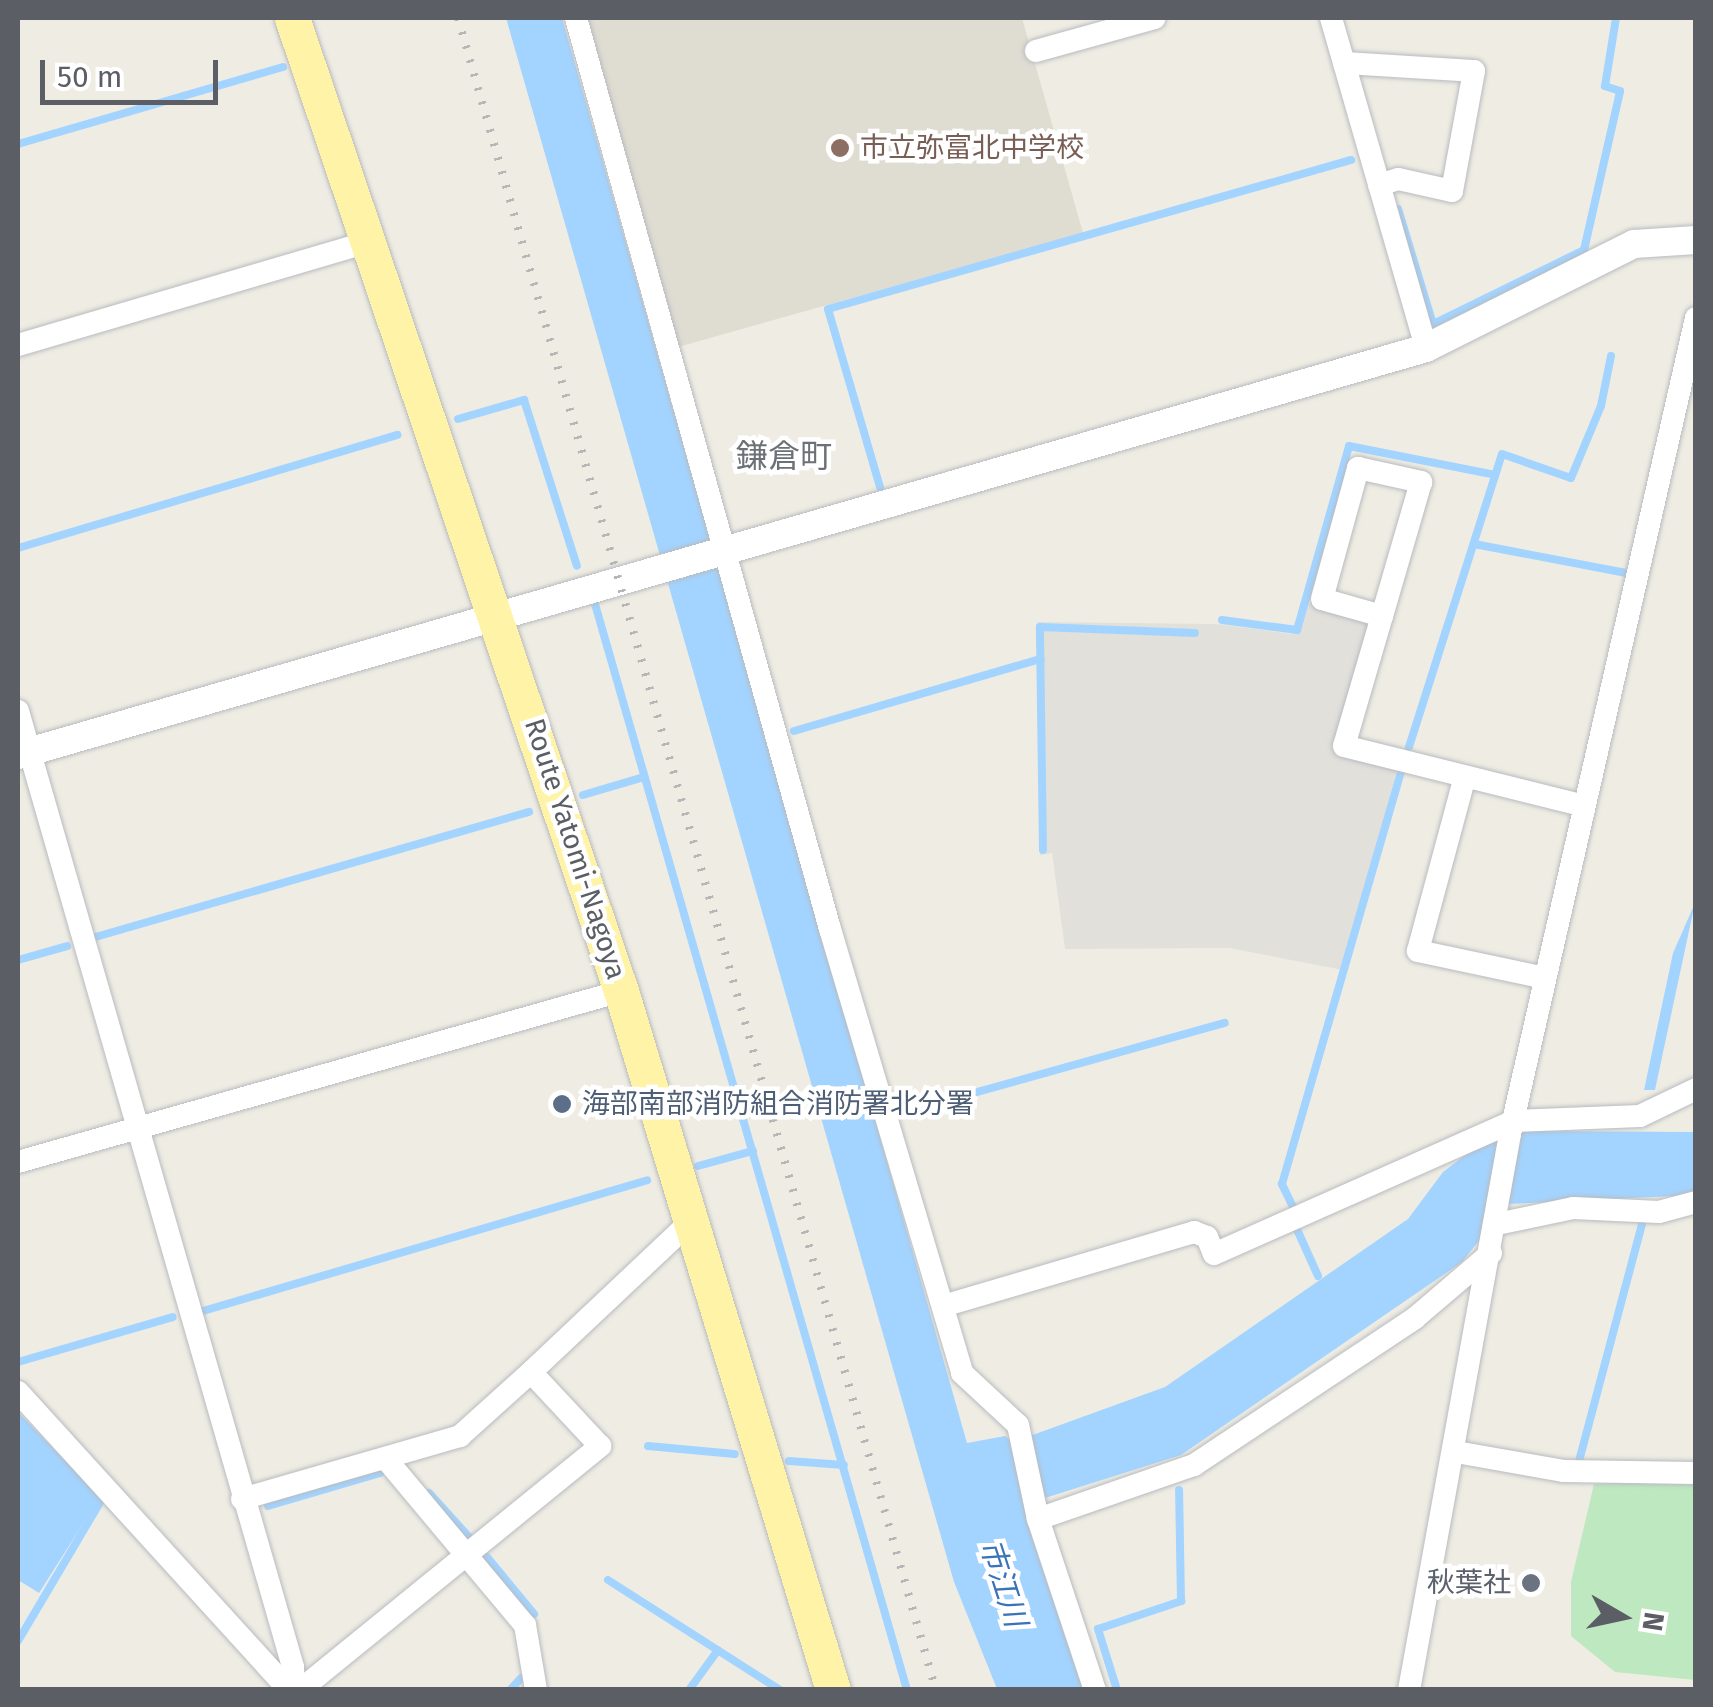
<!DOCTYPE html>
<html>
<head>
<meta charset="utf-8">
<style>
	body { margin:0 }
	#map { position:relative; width:1713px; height:1707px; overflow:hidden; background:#efede3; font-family:"Fira Sans","Noto Sans JP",sans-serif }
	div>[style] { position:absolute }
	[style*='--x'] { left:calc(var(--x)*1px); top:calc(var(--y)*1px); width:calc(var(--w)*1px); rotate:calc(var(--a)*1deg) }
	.industrial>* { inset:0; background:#e2e0db }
	.education>* { inset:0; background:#dfdcd2 }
	.green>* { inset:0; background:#bee8c0 }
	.water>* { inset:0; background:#a3d4ff }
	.stream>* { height:8px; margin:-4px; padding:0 4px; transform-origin:4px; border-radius:4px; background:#a3d4ff }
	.roads { filter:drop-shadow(0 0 2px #b8bbc0) drop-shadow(0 0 2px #b8bbc0) }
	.minor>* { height:22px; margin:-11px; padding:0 11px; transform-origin:11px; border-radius:11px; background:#fff }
	.tertiary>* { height:28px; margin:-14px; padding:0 14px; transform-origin:14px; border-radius:14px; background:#fff }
	.primary>* { height:35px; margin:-17.5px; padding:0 17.5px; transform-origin:17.5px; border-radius:17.5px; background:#fff3a8 }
	.rail>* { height:8px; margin-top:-4px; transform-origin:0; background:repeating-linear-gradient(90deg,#b5b6b6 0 2.5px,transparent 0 14.5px) }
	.dots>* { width:28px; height:28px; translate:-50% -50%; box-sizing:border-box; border:5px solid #fff; border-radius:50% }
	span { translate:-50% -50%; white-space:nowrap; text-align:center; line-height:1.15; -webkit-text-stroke:9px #fff; paint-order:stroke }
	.education-label { font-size:28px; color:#785e54 }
	.left { translate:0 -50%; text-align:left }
	.street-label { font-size:28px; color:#5b5f65 }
	.service-label { font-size:28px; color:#4e5e75 }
	.worship-label { font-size:28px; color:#5b616d }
	.right { translate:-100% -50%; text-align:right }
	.water-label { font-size:30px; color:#3a73b7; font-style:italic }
	.quarter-label { font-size:32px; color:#6c7177 }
	.frame { position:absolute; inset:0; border:20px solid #5b5f65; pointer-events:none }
	.north { position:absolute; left:1573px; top:1567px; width:100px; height:100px; -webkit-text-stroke:8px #fff; paint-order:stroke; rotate:99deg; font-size:28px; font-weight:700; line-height:40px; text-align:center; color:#5b5f65 }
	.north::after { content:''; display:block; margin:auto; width:35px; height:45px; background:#5b5f65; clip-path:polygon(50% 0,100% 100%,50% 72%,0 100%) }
	.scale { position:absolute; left:40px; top:60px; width:178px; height:45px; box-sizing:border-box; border:5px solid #5b5f65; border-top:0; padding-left:12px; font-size:30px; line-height:35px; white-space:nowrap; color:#5b5f65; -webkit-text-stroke:8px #fff; paint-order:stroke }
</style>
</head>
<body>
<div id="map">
	<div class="industrial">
		<div style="clip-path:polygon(1301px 601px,1363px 619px,1370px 630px,1334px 750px,1397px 769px,1343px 970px,1229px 948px,1065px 949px,1052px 853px,1040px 855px,1038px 622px,1217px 624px,1292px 634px)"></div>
	</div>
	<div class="education">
		<div style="clip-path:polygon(584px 18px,1022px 18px,1083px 233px,678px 347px)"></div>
	</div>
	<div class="green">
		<div style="clip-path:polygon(1695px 1479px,1695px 1680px,1615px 1672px,1571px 1636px,1571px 1582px,1594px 1484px)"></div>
	</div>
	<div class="water">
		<div style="clip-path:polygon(506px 18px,562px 18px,967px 1443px,1005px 1436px,1013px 1442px,1165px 1387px,1408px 1219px,1443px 1172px,1468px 1153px,1523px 1131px,1695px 1132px,1695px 1195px,1508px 1204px,1462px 1262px,1181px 1455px,1026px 1504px,1084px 1689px,997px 1689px,954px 1582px)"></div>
		<div style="clip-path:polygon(1695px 903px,1655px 1090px,1644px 1090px,1673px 953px)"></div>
		<div style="clip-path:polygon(18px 1412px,100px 1497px,39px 1593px,18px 1580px)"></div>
	</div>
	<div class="stream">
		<div style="--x:18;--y:144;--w:276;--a:-16.2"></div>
		<div style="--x:1398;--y:209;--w:120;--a:73.1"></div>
		<div style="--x:1433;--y:324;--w:168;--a:-26.1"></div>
		<div style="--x:1584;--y:250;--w:163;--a:-77.2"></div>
		<div style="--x:1620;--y:91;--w:16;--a:-162"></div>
		<div style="--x:1605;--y:86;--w:69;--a:-80.8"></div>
		<div style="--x:458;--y:419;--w:69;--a:-16.1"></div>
		<div style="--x:524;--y:400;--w:174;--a:72.3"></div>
		<div style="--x:880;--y:487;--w:185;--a:-106.3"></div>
		<div style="--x:828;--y:309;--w:544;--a:-15.9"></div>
		<div style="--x:1474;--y:544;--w:155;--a:10.8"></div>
		<div style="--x:18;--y:548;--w:396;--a:-16.6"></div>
		<div style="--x:595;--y:604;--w:1130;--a:73.97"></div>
		<div style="--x:1222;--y:620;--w:76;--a:7.6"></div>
		<div style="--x:1297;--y:630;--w:191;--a:-74.2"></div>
		<div style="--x:1349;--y:446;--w:149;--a:11.2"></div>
		<div style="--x:794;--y:731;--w:257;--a:-16.3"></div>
		<div style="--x:1409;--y:747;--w:307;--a:-72.4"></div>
		<div style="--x:1502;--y:454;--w:73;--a:19.2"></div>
		<div style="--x:1571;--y:478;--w:78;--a:-67.4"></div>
		<div style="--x:1601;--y:406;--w:51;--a:-78.7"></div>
		<div style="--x:583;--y:795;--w:64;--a:-16.4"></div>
		<div style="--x:1043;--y:850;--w:223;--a:-90.8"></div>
		<div style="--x:1040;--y:627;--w:155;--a:2.2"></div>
		<div style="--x:92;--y:938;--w:455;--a:-16.1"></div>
		<div style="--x:18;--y:960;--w:51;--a:-15.9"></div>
		<div style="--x:902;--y:1113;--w:335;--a:-15.6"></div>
		<div style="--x:698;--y:1166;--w:57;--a:-15.3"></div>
		<div style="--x:1294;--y:1209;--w:28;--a:-116"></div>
		<div style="--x:1282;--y:1184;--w:427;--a:-73.9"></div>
		<div style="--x:1295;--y:1225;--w:56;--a:65.7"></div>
		<div style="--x:203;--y:1311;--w:463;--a:-16.4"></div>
		<div style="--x:18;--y:1362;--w:161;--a:-16.2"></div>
		<div style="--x:648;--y:1446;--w:87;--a:5.3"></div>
		<div style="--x:789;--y:1461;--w:55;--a:4.2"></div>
		<div style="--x:1579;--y:1461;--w:245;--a:-75.1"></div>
		<div style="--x:429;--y:1493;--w:59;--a:47.7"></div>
		<div style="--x:268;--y:1506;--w:117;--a:-16.4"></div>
		<div style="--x:487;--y:1557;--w:74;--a:50.5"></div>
		<div style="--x:608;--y:1580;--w:204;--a:32.6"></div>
		<div style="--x:18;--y:1641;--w:165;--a:-59.4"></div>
		<div style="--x:510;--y:1690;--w:16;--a:-47"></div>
		<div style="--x:689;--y:1690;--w:49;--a:-54.1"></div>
		<div style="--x:1117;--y:1690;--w:64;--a:-107.3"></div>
		<div style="--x:1098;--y:1629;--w:88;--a:-18.6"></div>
		<div style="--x:1181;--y:1601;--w:111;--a:-91"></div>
	</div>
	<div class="roads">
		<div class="minor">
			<div style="--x:576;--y:18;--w:946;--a:74.42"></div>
			<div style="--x:830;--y:929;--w:463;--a:73.4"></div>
			<div style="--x:962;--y:1373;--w:76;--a:42.9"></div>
			<div style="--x:1018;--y:1425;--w:96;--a:78"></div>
			<div style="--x:1038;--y:1519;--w:180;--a:71.6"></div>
			<div style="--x:1331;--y:18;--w:343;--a:73.9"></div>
			<div style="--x:1036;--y:51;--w:123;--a:-15.5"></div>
			<div style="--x:1344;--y:63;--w:130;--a:3.5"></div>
			<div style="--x:1474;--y:71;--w:122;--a:100.4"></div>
			<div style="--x:1452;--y:191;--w:55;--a:-167.5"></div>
			<div style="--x:1398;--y:179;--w:20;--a:162"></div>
			<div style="--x:18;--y:345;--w:361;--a:-16.4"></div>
			<div style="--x:1382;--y:616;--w:62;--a:-164.2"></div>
			<div style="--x:1322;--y:599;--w:136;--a:-74.6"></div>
			<div style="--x:1358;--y:468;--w:65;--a:12.5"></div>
			<div style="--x:1421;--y:482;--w:140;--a:106.2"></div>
			<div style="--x:1382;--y:616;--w:135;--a:106.3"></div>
			<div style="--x:1344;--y:746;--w:247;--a:14"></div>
			<div style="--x:18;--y:711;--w:995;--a:73.95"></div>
			<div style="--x:293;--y:1667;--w:23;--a:88"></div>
			<div style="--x:1464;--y:780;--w:177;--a:105.1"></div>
			<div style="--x:1418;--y:951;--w:130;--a:12"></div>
			<div style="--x:18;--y:1162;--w:627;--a:-15.83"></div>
			<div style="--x:1497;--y:1224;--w:78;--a:-11.9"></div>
			<div style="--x:1573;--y:1208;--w:86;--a:2.7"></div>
			<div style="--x:1659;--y:1212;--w:38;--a:-15"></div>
			<div style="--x:943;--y:1306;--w:262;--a:-16.4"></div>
			<div style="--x:1194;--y:1232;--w:14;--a:21"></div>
			<div style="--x:1207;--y:1237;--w:18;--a:68"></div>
			<div style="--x:1214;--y:1254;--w:328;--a:-23.9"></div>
			<div style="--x:1514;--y:1121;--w:126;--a:-2.3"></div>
			<div style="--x:1640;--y:1116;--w:62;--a:-25.7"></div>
			<div style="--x:18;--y:1392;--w:403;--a:47.7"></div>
			<div style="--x:1456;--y:1452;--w:110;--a:10"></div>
			<div style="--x:1564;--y:1471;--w:132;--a:0.9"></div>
			<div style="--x:386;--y:1459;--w:217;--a:50.1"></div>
			<div style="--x:525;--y:1625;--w:66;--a:80.4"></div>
			<div style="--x:242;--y:1499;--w:227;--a:-16.1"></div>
			<div style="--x:460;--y:1436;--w:96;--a:-42"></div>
			<div style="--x:1038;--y:1519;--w:165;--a:-19.1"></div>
			<div style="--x:1194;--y:1465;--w:265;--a:-33.6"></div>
			<div style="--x:1415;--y:1318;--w:100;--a:-40.5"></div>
			<div style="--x:300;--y:1690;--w:387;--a:-39.1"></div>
			<div style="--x:600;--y:1446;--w:101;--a:-133"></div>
			<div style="--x:531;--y:1372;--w:220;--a:-43.3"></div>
			<div style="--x:1409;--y:1690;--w:565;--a:-79.7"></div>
			<div style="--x:1510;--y:1134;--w:837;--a:-77.16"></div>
		</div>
		<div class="tertiary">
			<div style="--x:18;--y:755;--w:1466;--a:-16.12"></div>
			<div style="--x:1426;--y:348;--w:233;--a:-26.6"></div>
			<div style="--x:1634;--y:244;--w:62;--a:-3.7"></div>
		</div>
		<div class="primary">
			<div style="--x:292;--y:18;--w:1027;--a:71.32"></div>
			<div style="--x:621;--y:991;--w:730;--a:73.13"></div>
		</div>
	</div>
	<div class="rail">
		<div style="--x:458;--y:18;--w:1739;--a:74.05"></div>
	</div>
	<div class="dots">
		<div style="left:840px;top:148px;background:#8d6e63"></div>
		<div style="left:562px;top:1104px;background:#5c6f8a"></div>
		<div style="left:1531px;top:1583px;background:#6b7280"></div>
	</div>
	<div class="education-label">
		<span class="left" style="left:860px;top:148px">市立弥富北中学校</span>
	</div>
	<div class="street-label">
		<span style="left:575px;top:849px;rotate:72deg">Route Yatomi-Nagoya</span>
	</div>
	<div class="service-label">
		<span class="left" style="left:582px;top:1104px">海部南部消防組合消防署北分署</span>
	</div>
	<div class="worship-label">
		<span class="right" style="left:1511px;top:1583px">秋葉社</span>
	</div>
	<div class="water-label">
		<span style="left:1003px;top:1583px;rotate:72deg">市江川</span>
	</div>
	<div class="quarter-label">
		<span style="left:784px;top:456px">鎌倉町</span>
	</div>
	<div class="frame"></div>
	<div class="north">N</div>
	<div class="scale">50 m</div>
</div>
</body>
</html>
